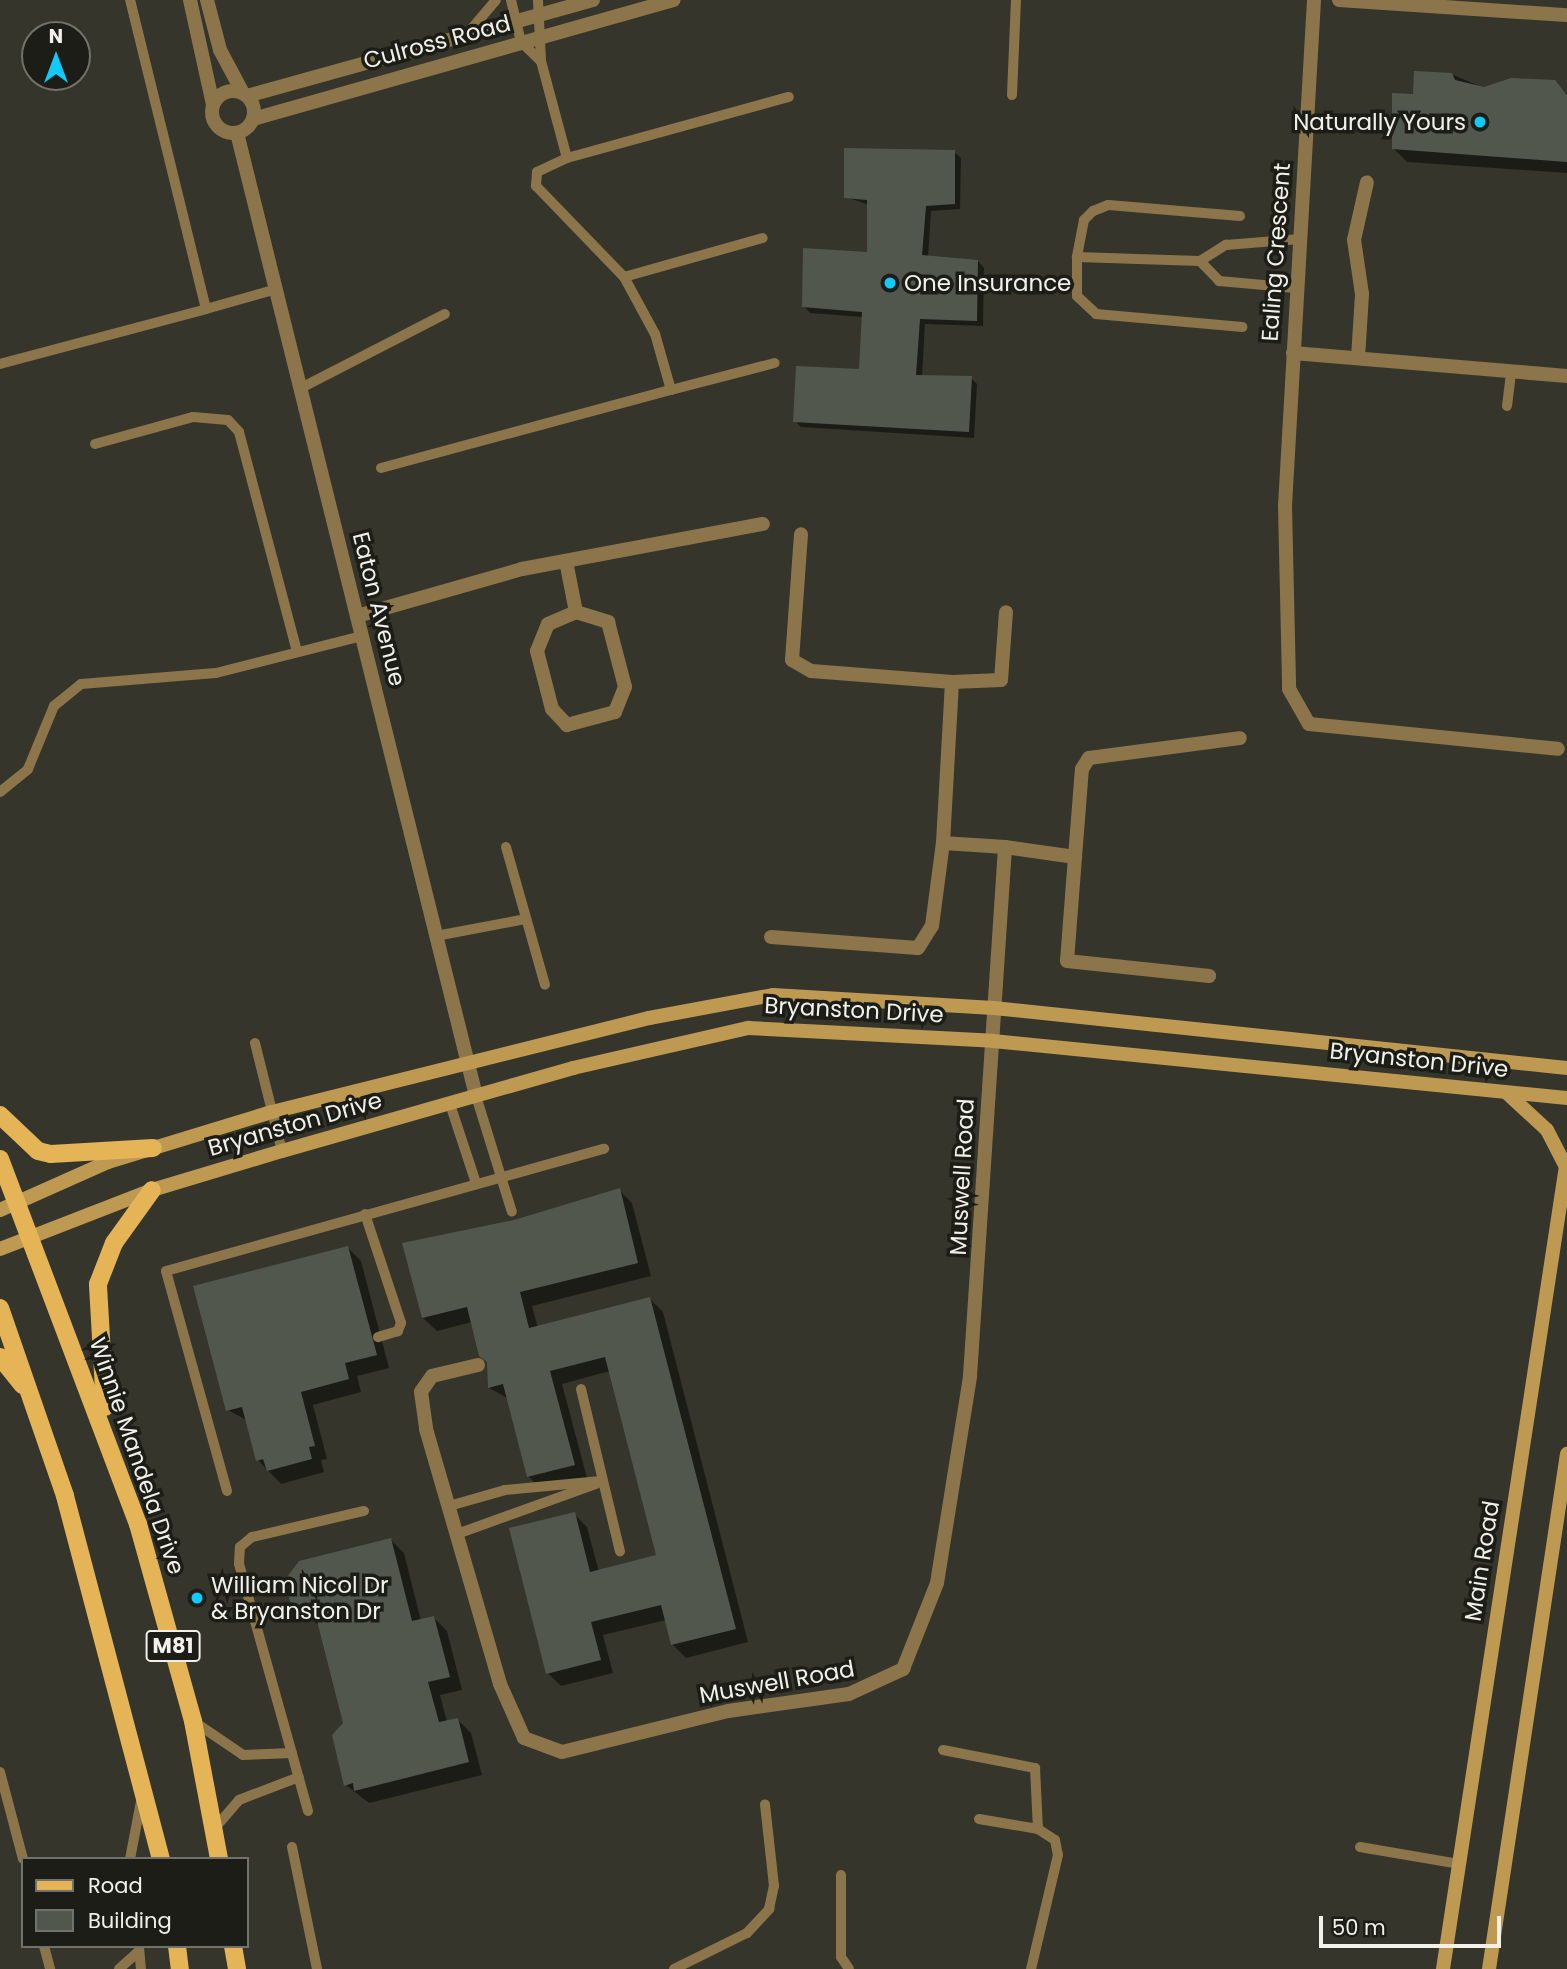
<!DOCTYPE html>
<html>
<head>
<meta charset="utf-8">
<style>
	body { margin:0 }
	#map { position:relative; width:1567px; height:1969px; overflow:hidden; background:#36352b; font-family:Poppins,sans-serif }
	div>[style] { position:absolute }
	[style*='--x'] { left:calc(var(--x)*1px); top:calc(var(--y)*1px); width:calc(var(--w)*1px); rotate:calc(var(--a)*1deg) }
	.shadow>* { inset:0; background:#0007 }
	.building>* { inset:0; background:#52574d }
	.lane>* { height:10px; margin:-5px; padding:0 5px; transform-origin:5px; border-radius:5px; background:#8c754b }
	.street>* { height:14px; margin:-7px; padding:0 7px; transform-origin:7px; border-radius:7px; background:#8c754b }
	.street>.ring { margin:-7px; padding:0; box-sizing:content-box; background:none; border:14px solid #8c754b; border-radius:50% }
	.secondary>* { height:14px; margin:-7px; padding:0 7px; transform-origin:7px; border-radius:7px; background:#be9952 }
	.primary>* { height:18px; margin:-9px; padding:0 9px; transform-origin:9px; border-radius:9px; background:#e4b456 }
	.dots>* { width:19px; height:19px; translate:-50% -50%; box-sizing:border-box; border:4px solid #1d1d18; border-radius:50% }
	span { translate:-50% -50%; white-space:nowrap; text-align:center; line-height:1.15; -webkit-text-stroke:7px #1d1d18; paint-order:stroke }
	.shield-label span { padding:2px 5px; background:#1d1d18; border:2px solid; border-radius:5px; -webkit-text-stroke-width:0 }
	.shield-label { font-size:21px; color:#f1f1ea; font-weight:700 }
	.street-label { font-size:23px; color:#f1f1ea }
	.poi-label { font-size:23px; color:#f1f1ea }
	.right { translate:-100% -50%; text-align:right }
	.left { translate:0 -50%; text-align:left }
	.legend { position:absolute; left:21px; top:1857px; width:228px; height:91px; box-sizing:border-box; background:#1d1d18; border:2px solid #72726c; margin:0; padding:9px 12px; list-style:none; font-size:21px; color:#f1f1ea }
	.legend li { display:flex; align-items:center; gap:14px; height:35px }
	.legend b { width:35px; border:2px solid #72726c }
	.north { position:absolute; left:21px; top:21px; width:70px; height:70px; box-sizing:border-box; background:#1d1d18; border:2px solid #72726c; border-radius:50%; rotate:0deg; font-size:19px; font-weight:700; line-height:28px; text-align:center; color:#f1f1ea }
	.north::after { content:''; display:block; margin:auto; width:24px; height:32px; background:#0fcafa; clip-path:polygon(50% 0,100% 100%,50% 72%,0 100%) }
	.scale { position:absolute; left:1319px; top:1916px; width:182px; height:32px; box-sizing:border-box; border:4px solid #f1f1ea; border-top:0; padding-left:9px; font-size:21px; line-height:24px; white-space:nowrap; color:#f1f1ea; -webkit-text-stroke:5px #1d1d18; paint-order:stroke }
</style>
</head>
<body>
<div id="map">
	<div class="shadow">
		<div style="clip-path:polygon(1451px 74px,1484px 88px,1554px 82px,1567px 94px,1567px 173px,1407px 162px,1394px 149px,1415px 96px)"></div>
		<div style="clip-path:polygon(954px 152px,961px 158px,960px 209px,931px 211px,928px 257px,978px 261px,984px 268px,983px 326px,925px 324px,922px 377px,971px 378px,977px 384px,974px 438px,801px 427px,795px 421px,860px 371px,863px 317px,810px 313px,804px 306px,869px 254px,869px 205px,846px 197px)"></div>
		<div style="clip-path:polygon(619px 1190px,632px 1203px,651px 1276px,532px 1306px,538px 1328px,650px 1299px,663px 1312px,748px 1642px,686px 1658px,672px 1644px,666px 1620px,603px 1635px,613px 1673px,561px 1686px,548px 1673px,574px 1514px,587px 1527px,599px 1572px,658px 1557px,610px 1371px,562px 1384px,587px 1478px,542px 1490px,529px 1477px,509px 1399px,489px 1388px,489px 1363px,472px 1322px,437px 1331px,423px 1318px,514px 1221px)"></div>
		<div style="clip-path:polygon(348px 1248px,361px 1261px,389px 1368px,357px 1376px,361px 1392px,313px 1405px,327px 1459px,321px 1460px,324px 1472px,281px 1484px,258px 1460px,248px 1421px,228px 1410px)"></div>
		<div style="clip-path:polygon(391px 1540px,404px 1553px,421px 1621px,434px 1618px,447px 1631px,462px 1690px,440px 1695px,447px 1722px,458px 1720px,471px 1733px,482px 1775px,369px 1803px,346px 1785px,345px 1724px,320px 1626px,294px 1607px)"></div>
	</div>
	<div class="building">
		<div style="clip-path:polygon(1414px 71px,1452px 73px,1455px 80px,1484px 87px,1511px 78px,1555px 80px,1567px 95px,1567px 162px,1392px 149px,1392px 93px,1413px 94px)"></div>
		<div style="clip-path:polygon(844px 148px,955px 150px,955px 204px,926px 206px,922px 255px,978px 260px,977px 321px,920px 319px,916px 375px,972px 376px,969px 432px,793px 422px,796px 366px,859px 369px,862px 312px,802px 307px,803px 248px,867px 252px,867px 200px,844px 198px)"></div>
		<div style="clip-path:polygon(620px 1188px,638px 1263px,520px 1292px,529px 1328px,650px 1297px,736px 1629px,671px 1645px,661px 1605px,591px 1622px,601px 1660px,546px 1674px,509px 1528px,575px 1512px,590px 1572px,656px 1555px,605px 1357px,550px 1371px,575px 1465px,527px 1477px,503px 1384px,488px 1388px,487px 1362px,479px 1356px,467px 1307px,422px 1318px,402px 1243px,514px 1220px)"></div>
		<div style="clip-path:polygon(348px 1246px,377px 1355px,345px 1363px,349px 1379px,301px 1392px,315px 1446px,309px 1447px,312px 1459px,267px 1471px,263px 1459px,256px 1461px,242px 1407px,226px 1411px,193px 1286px)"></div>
		<div style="clip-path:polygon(391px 1538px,412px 1621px,434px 1616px,450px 1677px,428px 1682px,439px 1722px,458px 1718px,469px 1762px,354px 1791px,353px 1783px,344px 1786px,332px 1735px,343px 1723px,316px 1617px,292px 1608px,284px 1581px,299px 1561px)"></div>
	</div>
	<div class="lane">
		<div style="--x:511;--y:0;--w:43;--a:76.6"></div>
		<div style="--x:521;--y:42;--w:28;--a:44"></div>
		<div style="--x:538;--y:0;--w:61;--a:87.2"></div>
		<div style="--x:541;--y:61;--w:100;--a:75"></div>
		<div style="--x:567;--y:158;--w:230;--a:-15.4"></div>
		<div style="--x:468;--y:33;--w:43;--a:-49.7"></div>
		<div style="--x:1012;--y:95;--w:95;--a:-87.6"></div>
		<div style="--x:1240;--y:216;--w:132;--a:-175.2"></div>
		<div style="--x:1108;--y:205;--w:16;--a:158"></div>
		<div style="--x:1093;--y:211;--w:13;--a:135"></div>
		<div style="--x:1084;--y:220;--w:38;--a:101"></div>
		<div style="--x:1077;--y:257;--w:39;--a:90"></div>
		<div style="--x:1077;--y:296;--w:26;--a:43"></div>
		<div style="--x:1096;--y:314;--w:147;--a:5.1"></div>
		<div style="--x:1077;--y:257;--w:123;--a:1.9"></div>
		<div style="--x:1200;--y:261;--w:31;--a:-32"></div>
		<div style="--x:1226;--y:245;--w:74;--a:-4.6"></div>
		<div style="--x:1200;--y:261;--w:28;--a:46"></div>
		<div style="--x:1219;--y:281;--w:77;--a:5.2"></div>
		<div style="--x:624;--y:277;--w:144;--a:-15.7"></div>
		<div style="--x:206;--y:309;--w:70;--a:-15.8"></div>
		<div style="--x:0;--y:364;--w:213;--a:-14.9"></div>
		<div style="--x:206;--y:309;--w:318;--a:-103.8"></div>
		<div style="--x:299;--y:389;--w:164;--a:-27.2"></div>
		<div style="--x:671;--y:390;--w:107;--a:-14.6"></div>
		<div style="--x:1507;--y:406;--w:35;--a:-83"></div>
		<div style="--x:95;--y:444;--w:102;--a:-15.4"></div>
		<div style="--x:193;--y:417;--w:35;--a:5"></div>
		<div style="--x:228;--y:420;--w:16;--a:47"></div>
		<div style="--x:239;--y:432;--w:223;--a:75.2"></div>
		<div style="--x:381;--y:468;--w:300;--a:-15.1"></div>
		<div style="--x:671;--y:390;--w:58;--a:-105.9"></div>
		<div style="--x:655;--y:334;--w:65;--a:-118.5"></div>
		<div style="--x:624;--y:277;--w:127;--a:-134"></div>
		<div style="--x:536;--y:186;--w:14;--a:-86"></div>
		<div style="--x:537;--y:172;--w:33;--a:-25"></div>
		<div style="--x:0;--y:792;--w:36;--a:-39"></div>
		<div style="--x:28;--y:769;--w:68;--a:-67.6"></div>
		<div style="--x:54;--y:706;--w:35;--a:-39"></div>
		<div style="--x:81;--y:684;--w:135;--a:-4.7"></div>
		<div style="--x:216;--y:673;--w:151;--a:-14.2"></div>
		<div style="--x:506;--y:847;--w:143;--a:74.2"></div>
		<div style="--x:436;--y:936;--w:92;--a:-10.7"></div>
		<div style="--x:255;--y:1043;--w:111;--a:76"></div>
		<div style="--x:476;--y:1096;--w:121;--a:72.8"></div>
		<div style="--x:450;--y:1104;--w:83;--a:71.8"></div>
		<div style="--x:365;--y:1214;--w:115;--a:71.7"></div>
		<div style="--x:401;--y:1323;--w:9;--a:111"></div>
		<div style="--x:398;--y:1331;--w:21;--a:163"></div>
		<div style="--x:581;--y:1389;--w:167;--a:76.5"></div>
		<div style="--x:227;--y:1491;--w:228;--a:-105.5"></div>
		<div style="--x:166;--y:1271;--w:455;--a:-15.6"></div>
		<div style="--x:449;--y:1506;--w:58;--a:-15.9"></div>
		<div style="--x:505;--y:1490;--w:96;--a:-5.4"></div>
		<div style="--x:457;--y:1534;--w:148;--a:-19.8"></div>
		<div style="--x:193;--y:1721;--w:60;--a:34.2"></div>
		<div style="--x:243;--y:1755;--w:49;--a:-2.3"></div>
		<div style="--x:943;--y:1750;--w:94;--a:11.1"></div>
		<div style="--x:1035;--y:1768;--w:61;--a:87.2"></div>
		<div style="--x:0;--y:1772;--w:90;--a:75.2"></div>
		<div style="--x:308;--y:1811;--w:256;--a:-105.6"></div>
		<div style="--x:239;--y:1564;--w:17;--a:-87"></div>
		<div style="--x:240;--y:1547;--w:16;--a:-40"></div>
		<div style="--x:252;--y:1537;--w:115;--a:-13.1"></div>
		<div style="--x:979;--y:1819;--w:60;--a:9.6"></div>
		<div style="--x:1038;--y:1829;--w:20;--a:33"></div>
		<div style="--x:1055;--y:1840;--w:15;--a:79"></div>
		<div style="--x:1058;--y:1855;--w:117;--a:103.3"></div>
		<div style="--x:214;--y:1829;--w:38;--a:-49"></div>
		<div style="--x:239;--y:1800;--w:64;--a:-21"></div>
		<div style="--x:292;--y:1847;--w:125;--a:78.4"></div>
		<div style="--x:1360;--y:1847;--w:100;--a:9.7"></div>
		<div style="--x:130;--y:1859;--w:64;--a:-79.2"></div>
		<div style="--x:841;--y:1875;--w:82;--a:90"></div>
		<div style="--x:841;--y:1957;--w:14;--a:56"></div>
		<div style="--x:44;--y:1946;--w:24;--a:75"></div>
		<div style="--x:139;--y:1947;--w:22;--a:85"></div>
		<div style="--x:119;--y:1969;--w:27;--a:-42"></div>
		<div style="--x:674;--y:1969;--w:81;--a:-26.3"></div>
		<div style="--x:747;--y:1933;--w:33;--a:-47"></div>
		<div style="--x:769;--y:1909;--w:24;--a:-78"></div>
		<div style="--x:774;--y:1886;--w:82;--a:-96.3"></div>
	</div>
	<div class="street">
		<div style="--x:190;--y:0;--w:107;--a:77.6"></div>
		<div style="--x:207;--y:0;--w:52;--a:75.4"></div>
		<div style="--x:220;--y:50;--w:49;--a:61.9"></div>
		<div style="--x:1314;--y:0;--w:507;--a:93.28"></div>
		<div style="--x:1285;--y:506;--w:183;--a:88.7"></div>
		<div style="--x:1289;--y:689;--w:40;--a:60.3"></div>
		<div style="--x:1309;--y:724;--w:250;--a:5.7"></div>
		<div style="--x:1339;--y:0;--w:228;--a:3.8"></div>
		<div class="ring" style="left:212px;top:91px;width:28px;height:28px"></div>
		<div style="--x:247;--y:96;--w:359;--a:-15.5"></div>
		<div style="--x:253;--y:119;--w:437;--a:-15.8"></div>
		<div style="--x:237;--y:133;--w:992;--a:76.06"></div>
		<div style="--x:1293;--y:353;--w:275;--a:4.8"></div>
		<div style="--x:1358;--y:358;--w:64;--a:-86.4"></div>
		<div style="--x:1362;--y:294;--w:55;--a:-98.4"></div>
		<div style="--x:1354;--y:240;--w:59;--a:-77.4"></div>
		<div style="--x:566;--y:561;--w:52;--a:78.9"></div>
		<div style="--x:576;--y:612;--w:34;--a:17"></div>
		<div style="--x:608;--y:622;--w:67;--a:75.3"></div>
		<div style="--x:625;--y:687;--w:27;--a:112"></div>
		<div style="--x:615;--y:712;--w:50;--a:164.8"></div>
		<div style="--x:567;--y:725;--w:22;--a:-133"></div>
		<div style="--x:552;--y:709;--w:60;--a:-104.5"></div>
		<div style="--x:537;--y:651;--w:29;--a:-68"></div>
		<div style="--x:548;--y:624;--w:30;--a:-23"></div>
		<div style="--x:357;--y:616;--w:172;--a:-15.9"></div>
		<div style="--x:522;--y:569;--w:245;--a:-10.6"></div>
		<div style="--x:952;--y:682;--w:49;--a:-2.3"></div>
		<div style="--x:1001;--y:680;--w:68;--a:-85.8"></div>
		<div style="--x:1005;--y:847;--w:71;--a:8.1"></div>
		<div style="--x:1075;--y:857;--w:88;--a:-85.5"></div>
		<div style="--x:1082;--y:769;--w:13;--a:-58"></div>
		<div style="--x:1089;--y:758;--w:152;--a:-7.5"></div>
		<div style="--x:1075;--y:857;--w:104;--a:94.4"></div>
		<div style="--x:1067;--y:961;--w:143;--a:6"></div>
		<div style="--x:771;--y:937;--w:147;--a:4.3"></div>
		<div style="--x:918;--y:948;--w:26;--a:-58"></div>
		<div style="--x:932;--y:926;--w:84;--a:-82.5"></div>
		<div style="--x:478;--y:1365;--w:47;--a:166.6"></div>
		<div style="--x:432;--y:1376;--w:19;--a:125"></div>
		<div style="--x:421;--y:1392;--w:37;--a:82"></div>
		<div style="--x:426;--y:1429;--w:266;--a:73.8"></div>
		<div style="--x:500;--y:1684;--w:59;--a:66"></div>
		<div style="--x:524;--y:1738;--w:40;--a:20.2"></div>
		<div style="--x:562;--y:1752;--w:171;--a:-13.9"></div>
		<div style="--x:728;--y:1711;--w:122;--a:-8"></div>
		<div style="--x:849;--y:1694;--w:60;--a:-24.8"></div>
		<div style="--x:903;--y:1669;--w:92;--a:-68.4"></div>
		<div style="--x:937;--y:1583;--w:210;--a:-80.9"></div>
		<div style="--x:970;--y:1376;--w:530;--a:-86.21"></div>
		<div style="--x:1005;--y:847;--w:62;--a:-176.3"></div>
		<div style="--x:943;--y:843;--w:161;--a:-86.8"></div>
		<div style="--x:952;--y:682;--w:141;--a:-175.5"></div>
		<div style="--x:811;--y:671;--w:22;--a:-150"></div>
		<div style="--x:792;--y:660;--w:126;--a:-85.9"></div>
	</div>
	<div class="secondary">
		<div style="--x:1507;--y:1093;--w:54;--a:42.8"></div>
		<div style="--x:1547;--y:1130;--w:42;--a:62.8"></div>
		<div style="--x:0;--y:1210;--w:118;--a:-24"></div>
		<div style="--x:108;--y:1162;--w:171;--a:-17"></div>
		<div style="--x:272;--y:1112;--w:389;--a:-14"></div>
		<div style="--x:649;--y:1018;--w:126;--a:-10.5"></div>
		<div style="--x:773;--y:995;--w:221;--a:3.4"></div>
		<div style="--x:994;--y:1008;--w:576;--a:5.98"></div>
		<div style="--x:0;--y:1249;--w:163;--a:-21.2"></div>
		<div style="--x:152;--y:1190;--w:136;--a:-16.7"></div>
		<div style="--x:282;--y:1151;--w:303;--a:-15.9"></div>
		<div style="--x:573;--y:1068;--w:180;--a:-12.9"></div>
		<div style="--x:748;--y:1028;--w:245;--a:3"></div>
		<div style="--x:993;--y:1041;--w:577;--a:5.67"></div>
		<div style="--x:1443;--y:1969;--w:818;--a:-81.29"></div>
		<div style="--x:1489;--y:1969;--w:521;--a:-81.39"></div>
	</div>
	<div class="primary">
		<div style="--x:0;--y:1115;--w:52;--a:43.5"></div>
		<div style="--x:38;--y:1151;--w:13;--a:13"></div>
		<div style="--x:51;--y:1154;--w:102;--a:-3.4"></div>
		<div style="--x:0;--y:1159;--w:390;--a:69.3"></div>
		<div style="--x:138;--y:1524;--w:205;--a:74.4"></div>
		<div style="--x:193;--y:1721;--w:140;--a:79.3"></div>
		<div style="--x:0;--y:1308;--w:199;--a:70.9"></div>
		<div style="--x:65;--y:1496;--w:375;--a:75.2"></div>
		<div style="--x:0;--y:1357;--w:36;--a:51"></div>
		<div style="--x:105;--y:1407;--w:123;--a:-93.3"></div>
		<div style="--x:98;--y:1284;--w:44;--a:-68.7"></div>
		<div style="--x:114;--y:1243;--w:65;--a:-54.4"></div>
		<div style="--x:177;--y:1946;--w:23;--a:83"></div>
		<div style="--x:233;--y:1946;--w:23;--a:80"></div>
	</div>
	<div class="dots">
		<div style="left:1480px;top:122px;background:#0fcafa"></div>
		<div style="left:890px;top:283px;background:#0fcafa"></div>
		<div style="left:197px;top:1598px;background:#0fcafa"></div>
	</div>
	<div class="shield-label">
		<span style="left:173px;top:1646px">M81</span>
	</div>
	<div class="street-label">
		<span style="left:437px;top:42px;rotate:-15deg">Culross Road</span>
		<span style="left:1276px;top:252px;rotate:-86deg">Ealing Crescent</span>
		<span style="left:379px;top:609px;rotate:76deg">Eaton Avenue</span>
		<span style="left:854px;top:1010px;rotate:3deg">Bryanston Drive</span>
		<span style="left:1419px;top:1060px;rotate:6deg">Bryanston Drive</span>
		<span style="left:295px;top:1124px;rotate:-16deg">Bryanston Drive</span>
		<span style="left:962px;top:1177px;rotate:-87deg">Muswell Road</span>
		<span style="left:137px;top:1456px;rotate:71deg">Winnie Mandela Drive</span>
		<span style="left:1482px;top:1561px;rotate:-81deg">Main Road</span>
		<span style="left:777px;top:1682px;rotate:-10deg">Muswell Road</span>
	</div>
	<div class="poi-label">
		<span class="right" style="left:1466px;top:122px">Naturally Yours</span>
		<span class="left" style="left:904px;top:283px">One Insurance</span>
		<span class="left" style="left:211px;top:1598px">William Nicol Dr<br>&amp; Bryanston Dr</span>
	</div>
	<ul class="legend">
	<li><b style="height:9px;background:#e4b456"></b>Road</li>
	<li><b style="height:19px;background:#52574d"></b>Building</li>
	</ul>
	<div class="north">N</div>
	<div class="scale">50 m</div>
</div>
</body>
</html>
